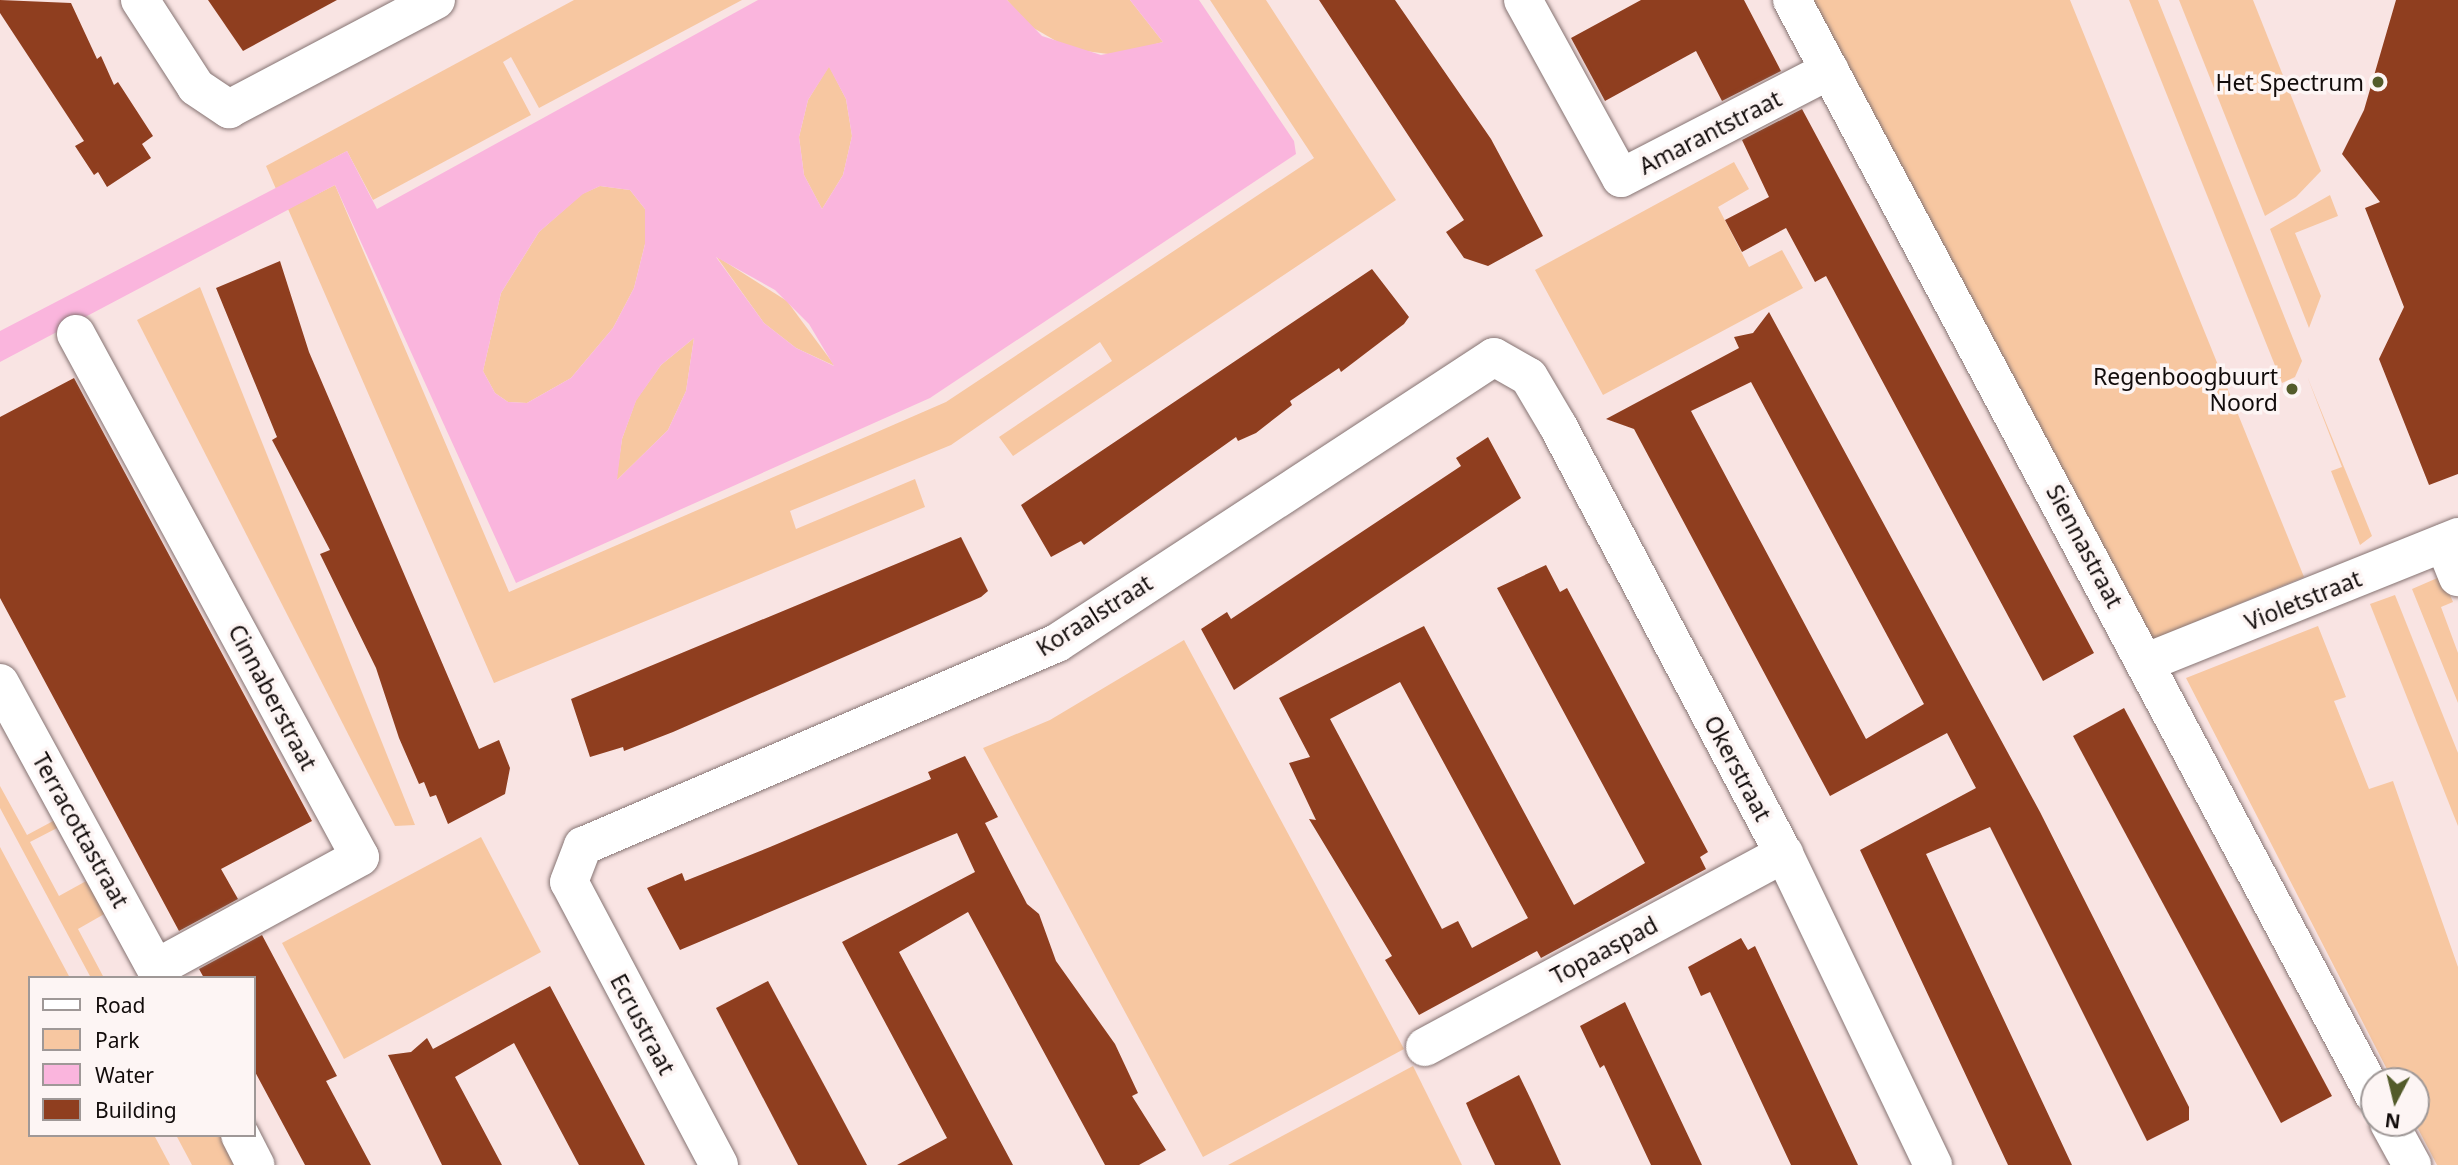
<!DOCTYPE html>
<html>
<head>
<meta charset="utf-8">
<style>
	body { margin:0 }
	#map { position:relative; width:2458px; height:1165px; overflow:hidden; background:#f9e4e3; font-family:"Noto Sans",sans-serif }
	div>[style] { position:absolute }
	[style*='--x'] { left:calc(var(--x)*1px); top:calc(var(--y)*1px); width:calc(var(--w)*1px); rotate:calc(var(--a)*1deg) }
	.green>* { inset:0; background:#f7c7a1 }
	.water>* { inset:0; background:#fab5dd }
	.building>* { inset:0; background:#8f3e1f }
	.roads { filter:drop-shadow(0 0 2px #867473) drop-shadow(0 0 2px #867473) }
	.minor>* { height:38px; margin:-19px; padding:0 19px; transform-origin:19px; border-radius:19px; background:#fff }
	.dots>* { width:19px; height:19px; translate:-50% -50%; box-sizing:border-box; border:4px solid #fdf5f4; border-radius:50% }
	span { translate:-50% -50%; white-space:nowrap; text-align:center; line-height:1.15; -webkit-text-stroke:7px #fdf5f4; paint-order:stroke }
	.poi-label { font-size:23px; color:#120c0b }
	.right { translate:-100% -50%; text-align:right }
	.street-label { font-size:23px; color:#120c0b }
	.legend { position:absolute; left:28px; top:976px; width:228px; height:161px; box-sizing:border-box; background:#fdf5f4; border:2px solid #9f9897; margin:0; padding:9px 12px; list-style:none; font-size:21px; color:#120c0b }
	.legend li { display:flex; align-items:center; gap:14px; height:35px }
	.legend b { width:35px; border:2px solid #9f9897 }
	.north { position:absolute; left:2360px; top:1067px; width:70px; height:70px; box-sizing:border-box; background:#fdf5f4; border:2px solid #9f9897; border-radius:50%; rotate:187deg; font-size:19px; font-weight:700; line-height:28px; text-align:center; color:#120c0b }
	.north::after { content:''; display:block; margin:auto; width:24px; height:32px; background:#535b2a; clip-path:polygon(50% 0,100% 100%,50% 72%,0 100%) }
</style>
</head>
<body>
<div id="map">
	<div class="green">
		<div style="clip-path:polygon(574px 0,742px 0,539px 108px,511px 57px,503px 62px,531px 115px,373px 200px,347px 151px,276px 189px,266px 166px)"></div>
		<div style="clip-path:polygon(1007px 0,1130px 0,1163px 42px,1116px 55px,1070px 49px,1030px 26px)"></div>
		<div style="clip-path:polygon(1210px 0,1266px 0,1396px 200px,1013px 456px,999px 437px,1112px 361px,1100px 342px,951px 445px,790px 511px,796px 529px,915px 479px,925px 507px,494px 683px,288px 209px,335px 185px,509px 592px,946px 402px,1314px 158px)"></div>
		<div style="clip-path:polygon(1808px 0,2070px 0,2304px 577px,2149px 641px)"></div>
		<div style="clip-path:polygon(2129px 0,2158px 0,2302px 361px,2295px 377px,2282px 383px)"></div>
		<div style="clip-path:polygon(2179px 0,2253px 0,2321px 171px,2296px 197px,2265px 216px)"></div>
		<div style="clip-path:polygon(829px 66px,846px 99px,852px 136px,843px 175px,822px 209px,804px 175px,799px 137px,808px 100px)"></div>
		<div style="clip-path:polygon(1734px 162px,1749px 189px,1718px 207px,1749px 267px,1782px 250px,1803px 288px,1603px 395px,1535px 270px)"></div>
		<div style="clip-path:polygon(600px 186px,630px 190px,645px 209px,645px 244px,634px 288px,613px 328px,571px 378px,527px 403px,508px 402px,495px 393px,483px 371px,501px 293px,539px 232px,582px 194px)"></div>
		<div style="clip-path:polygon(2330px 195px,2338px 216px,2295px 233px,2321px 296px,2309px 328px,2270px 229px)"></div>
		<div style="clip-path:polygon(716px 256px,787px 301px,835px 366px,796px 348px,764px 323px)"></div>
		<div style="clip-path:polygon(200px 287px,415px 825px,395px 826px,137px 320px)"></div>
		<div style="clip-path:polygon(694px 338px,686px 391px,668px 430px,616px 481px,622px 439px,636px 400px,661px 365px)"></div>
		<div style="clip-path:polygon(2307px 376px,2372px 536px,2360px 545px,2331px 471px,2342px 467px)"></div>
		<div style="clip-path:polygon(2442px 576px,2453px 602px,2441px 607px,2458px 653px,2458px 703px,2412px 589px)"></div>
		<div style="clip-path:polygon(2395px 595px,2458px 753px,2458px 826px,2370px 604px)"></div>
		<div style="clip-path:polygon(2318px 626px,2346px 697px,2334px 701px,2369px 789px,2393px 781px,2458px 967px,2458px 1165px,2437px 1165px,2415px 1123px,2416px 1081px,2393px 1081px,2186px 678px)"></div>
		<div style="clip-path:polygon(1184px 640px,1404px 1049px,1203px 1157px,983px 748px,1050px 720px)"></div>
		<div style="clip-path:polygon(0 786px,27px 835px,55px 820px,59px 827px,30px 842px,59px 896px,88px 880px,106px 913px,78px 929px,104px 978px,91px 978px,0 808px)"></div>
		<div style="clip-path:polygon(481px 837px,541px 952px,344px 1059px,282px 943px)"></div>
		<div style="clip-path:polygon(0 847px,70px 978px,30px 978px,30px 1135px,154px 1135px,170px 1165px,0 1165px)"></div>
		<div style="clip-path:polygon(1413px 1066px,1462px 1165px,1228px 1165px)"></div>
		<div style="clip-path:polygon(176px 1135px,225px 1135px,238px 1165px,192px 1165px)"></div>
	</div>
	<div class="water">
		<div style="clip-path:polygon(evenodd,758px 0,1007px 0,1042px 36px,1101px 55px,1163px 42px,1130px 0,1199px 0,1294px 141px,1296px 154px,930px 398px,516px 583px,335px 185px,0 362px,0 331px,347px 151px,377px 209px,758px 0,829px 67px,846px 99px,852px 136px,843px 175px,822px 209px,804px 175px,799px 137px,808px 100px,829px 67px,758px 0,600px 186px,630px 190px,645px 209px,645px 244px,634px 288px,613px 328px,571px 378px,527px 403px,508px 402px,495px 393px,483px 371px,501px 293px,539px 232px,583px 194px,600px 186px,758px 0,716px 257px,775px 290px,809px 324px,834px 366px,796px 348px,764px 323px,716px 257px,758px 0,694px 338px,686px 391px,668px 430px,617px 480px,622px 439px,636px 401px,661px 365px,694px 338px)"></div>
	</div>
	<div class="building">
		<div style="clip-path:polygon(0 0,71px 3px,97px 59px,101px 56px,114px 85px,118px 82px,153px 136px,142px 144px,151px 158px,107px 187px,98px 172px,94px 175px,75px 146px,84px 141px,0 13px)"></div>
		<div style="clip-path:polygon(208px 0,337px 0,243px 51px)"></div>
		<div style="clip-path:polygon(1319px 0,1395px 0,1491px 139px,1543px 236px,1488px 266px,1464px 258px,1446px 232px,1464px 220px)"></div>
		<div style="clip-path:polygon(1641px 0,1744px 0,1781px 71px,1722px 101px,1696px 51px,1605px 101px,1571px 38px)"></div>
		<div style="clip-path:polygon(2396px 0,2458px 0,2458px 474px,2429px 485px,2379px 359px,2404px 307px,2365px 208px,2380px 202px,2342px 154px,2364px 110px)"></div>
		<div style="clip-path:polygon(1802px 109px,2094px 653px,2043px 681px,1826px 276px,1815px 282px,1786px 228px,1742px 252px,1725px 220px,1769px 197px,1742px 140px)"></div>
		<div style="clip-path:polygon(280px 261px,309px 352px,479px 749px,499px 740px,510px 768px,505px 794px,448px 824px,436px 795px,430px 797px,424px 782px,419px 784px,399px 738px,376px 668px,320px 554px,330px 550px,272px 440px,277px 437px,216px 288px)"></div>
		<div style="clip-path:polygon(1372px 269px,1409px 317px,1404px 324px,1341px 372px,1339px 368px,1290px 401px,1292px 405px,1256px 433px,1238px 441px,1236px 437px,1084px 545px,1081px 541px,1051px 557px,1021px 505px)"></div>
		<div style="clip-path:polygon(evenodd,1769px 312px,2040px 812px,2189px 1107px,2189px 1120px,2147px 1141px,1990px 827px,1926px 854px,2072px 1165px,2008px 1165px,1860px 850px,1976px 788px,1947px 733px,1830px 796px,1634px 429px,1606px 419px,1739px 348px,1734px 337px,1753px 333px,1769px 312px,1751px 382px,1924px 704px,1866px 739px,1691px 411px,1751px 382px)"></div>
		<div style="clip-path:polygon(74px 378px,312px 821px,221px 869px,238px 899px,179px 931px,0 598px,0 417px)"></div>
		<div style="clip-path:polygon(1488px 437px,1521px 498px,1234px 690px,1201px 629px,1227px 612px,1231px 619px,1333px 551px,1461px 466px,1456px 458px)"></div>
		<div style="clip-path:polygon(961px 537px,988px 591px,981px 597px,673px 732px,624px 751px,623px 747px,590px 757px,571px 699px)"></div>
		<div style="clip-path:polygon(evenodd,1546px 565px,1560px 592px,1567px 588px,1708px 852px,1700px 857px,1706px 869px,1541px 958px,1537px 951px,1419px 1015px,1385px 960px,1392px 956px,1309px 819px,1316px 820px,1289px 763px,1310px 757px,1279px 698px,1424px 626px,1574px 905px,1645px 863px,1497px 588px,1546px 565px,1400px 682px,1528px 918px,1472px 948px,1458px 921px,1442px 929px,1330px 719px,1400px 682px)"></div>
		<div style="clip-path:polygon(2124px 708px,2332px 1096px,2281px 1123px,2073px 736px)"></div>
		<div style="clip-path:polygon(965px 756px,998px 817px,985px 823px,1027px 904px,1039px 914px,1056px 961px,1115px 1044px,1138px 1093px,1132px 1096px,1166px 1150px,1139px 1165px,1105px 1165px,968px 912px,899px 952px,1013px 1165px,897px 1165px,947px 1138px,842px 942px,975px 872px,957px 833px,680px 950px,647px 888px,682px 873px,685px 881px,770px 847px,931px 779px,928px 772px)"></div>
		<div style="clip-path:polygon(262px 935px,337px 1076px,326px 1081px,371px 1165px,305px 1165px,254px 1070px,254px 978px,204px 978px,199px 969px)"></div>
		<div style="clip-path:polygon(1741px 938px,1748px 950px,1755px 946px,1858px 1165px,1791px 1165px,1710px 992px,1701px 996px,1688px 967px)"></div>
		<div style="clip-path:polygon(768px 981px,828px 1092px,867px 1165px,798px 1165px,716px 1008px)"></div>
		<div style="clip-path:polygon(550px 986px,645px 1165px,579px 1165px,514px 1043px,455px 1077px,502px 1165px,442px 1165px,388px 1055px,411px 1052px,427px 1038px,433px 1049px)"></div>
		<div style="clip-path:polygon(1625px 1002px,1639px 1032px,1702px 1165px,1651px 1165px,1604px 1065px,1600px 1068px,1580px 1026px)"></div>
		<div style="clip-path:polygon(1519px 1075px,1533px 1104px,1561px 1165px,1495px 1165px,1472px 1117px,1466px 1103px)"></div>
	</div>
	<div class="roads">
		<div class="minor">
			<div style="--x:140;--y:0;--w:103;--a:57.2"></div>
			<div style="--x:196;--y:87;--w:40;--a:34"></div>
			<div style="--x:229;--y:109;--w:234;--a:-27.8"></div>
			<div style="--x:1523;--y:0;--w:203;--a:61.2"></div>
			<div style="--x:1621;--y:178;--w:235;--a:-27.3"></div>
			<div style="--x:1792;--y:0;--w:1240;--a:62.01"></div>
			<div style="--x:76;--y:334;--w:595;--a:61.5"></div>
			<div style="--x:360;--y:857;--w:232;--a:151.4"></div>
			<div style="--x:2444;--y:543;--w:37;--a:68"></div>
			<div style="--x:2147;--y:662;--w:335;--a:-21.9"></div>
			<div style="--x:0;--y:683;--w:336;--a:61.4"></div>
			<div style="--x:1425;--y:1047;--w:408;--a:-28.3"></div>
			<div style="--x:2389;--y:1123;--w:48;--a:61.3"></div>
			<div style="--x:240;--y:1135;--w:34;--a:63"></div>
			<div style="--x:719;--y:1165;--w:320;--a:-117.9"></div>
			<div style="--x:569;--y:882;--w:39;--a:-69"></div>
			<div style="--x:583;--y:846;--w:516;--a:-23.18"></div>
			<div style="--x:1057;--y:643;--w:522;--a:-33.2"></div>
			<div style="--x:1494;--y:357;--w:40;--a:29.7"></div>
			<div style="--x:1529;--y:377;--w:57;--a:59.4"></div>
			<div style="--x:1558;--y:426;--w:484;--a:62.2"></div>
			<div style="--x:1784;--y:854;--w:345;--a:64.4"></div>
		</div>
	</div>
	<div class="dots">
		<div style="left:2378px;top:82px;background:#535b2a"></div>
		<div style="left:2292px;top:389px;background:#535b2a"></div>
	</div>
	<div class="poi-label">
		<span class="right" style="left:2364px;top:82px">Het Spectrum</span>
		<span class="right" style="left:2278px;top:389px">Regenboogbuurt<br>Noord</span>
	</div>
	<div class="street-label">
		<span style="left:1710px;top:132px;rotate:-27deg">Amarantstraat</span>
		<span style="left:2085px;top:546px;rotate:62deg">Siennastraat</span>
		<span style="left:2303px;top:600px;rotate:-22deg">Violetstraat</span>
		<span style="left:1094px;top:615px;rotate:-32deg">Koraalstraat</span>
		<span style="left:273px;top:697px;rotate:62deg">Cinnaberstraat</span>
		<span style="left:1738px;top:768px;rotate:62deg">Okerstraat</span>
		<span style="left:81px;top:830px;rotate:61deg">Terracottastraat</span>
		<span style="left:1604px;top:950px;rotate:-28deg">Topaaspad</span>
		<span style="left:643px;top:1024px;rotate:62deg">Ecrustraat</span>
	</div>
	<ul class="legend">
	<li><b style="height:9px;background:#fff"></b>Road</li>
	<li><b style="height:19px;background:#f7c7a1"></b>Park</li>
	<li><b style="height:19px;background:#fab5dd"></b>Water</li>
	<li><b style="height:19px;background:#8f3e1f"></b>Building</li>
	</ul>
	<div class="north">N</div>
</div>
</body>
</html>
